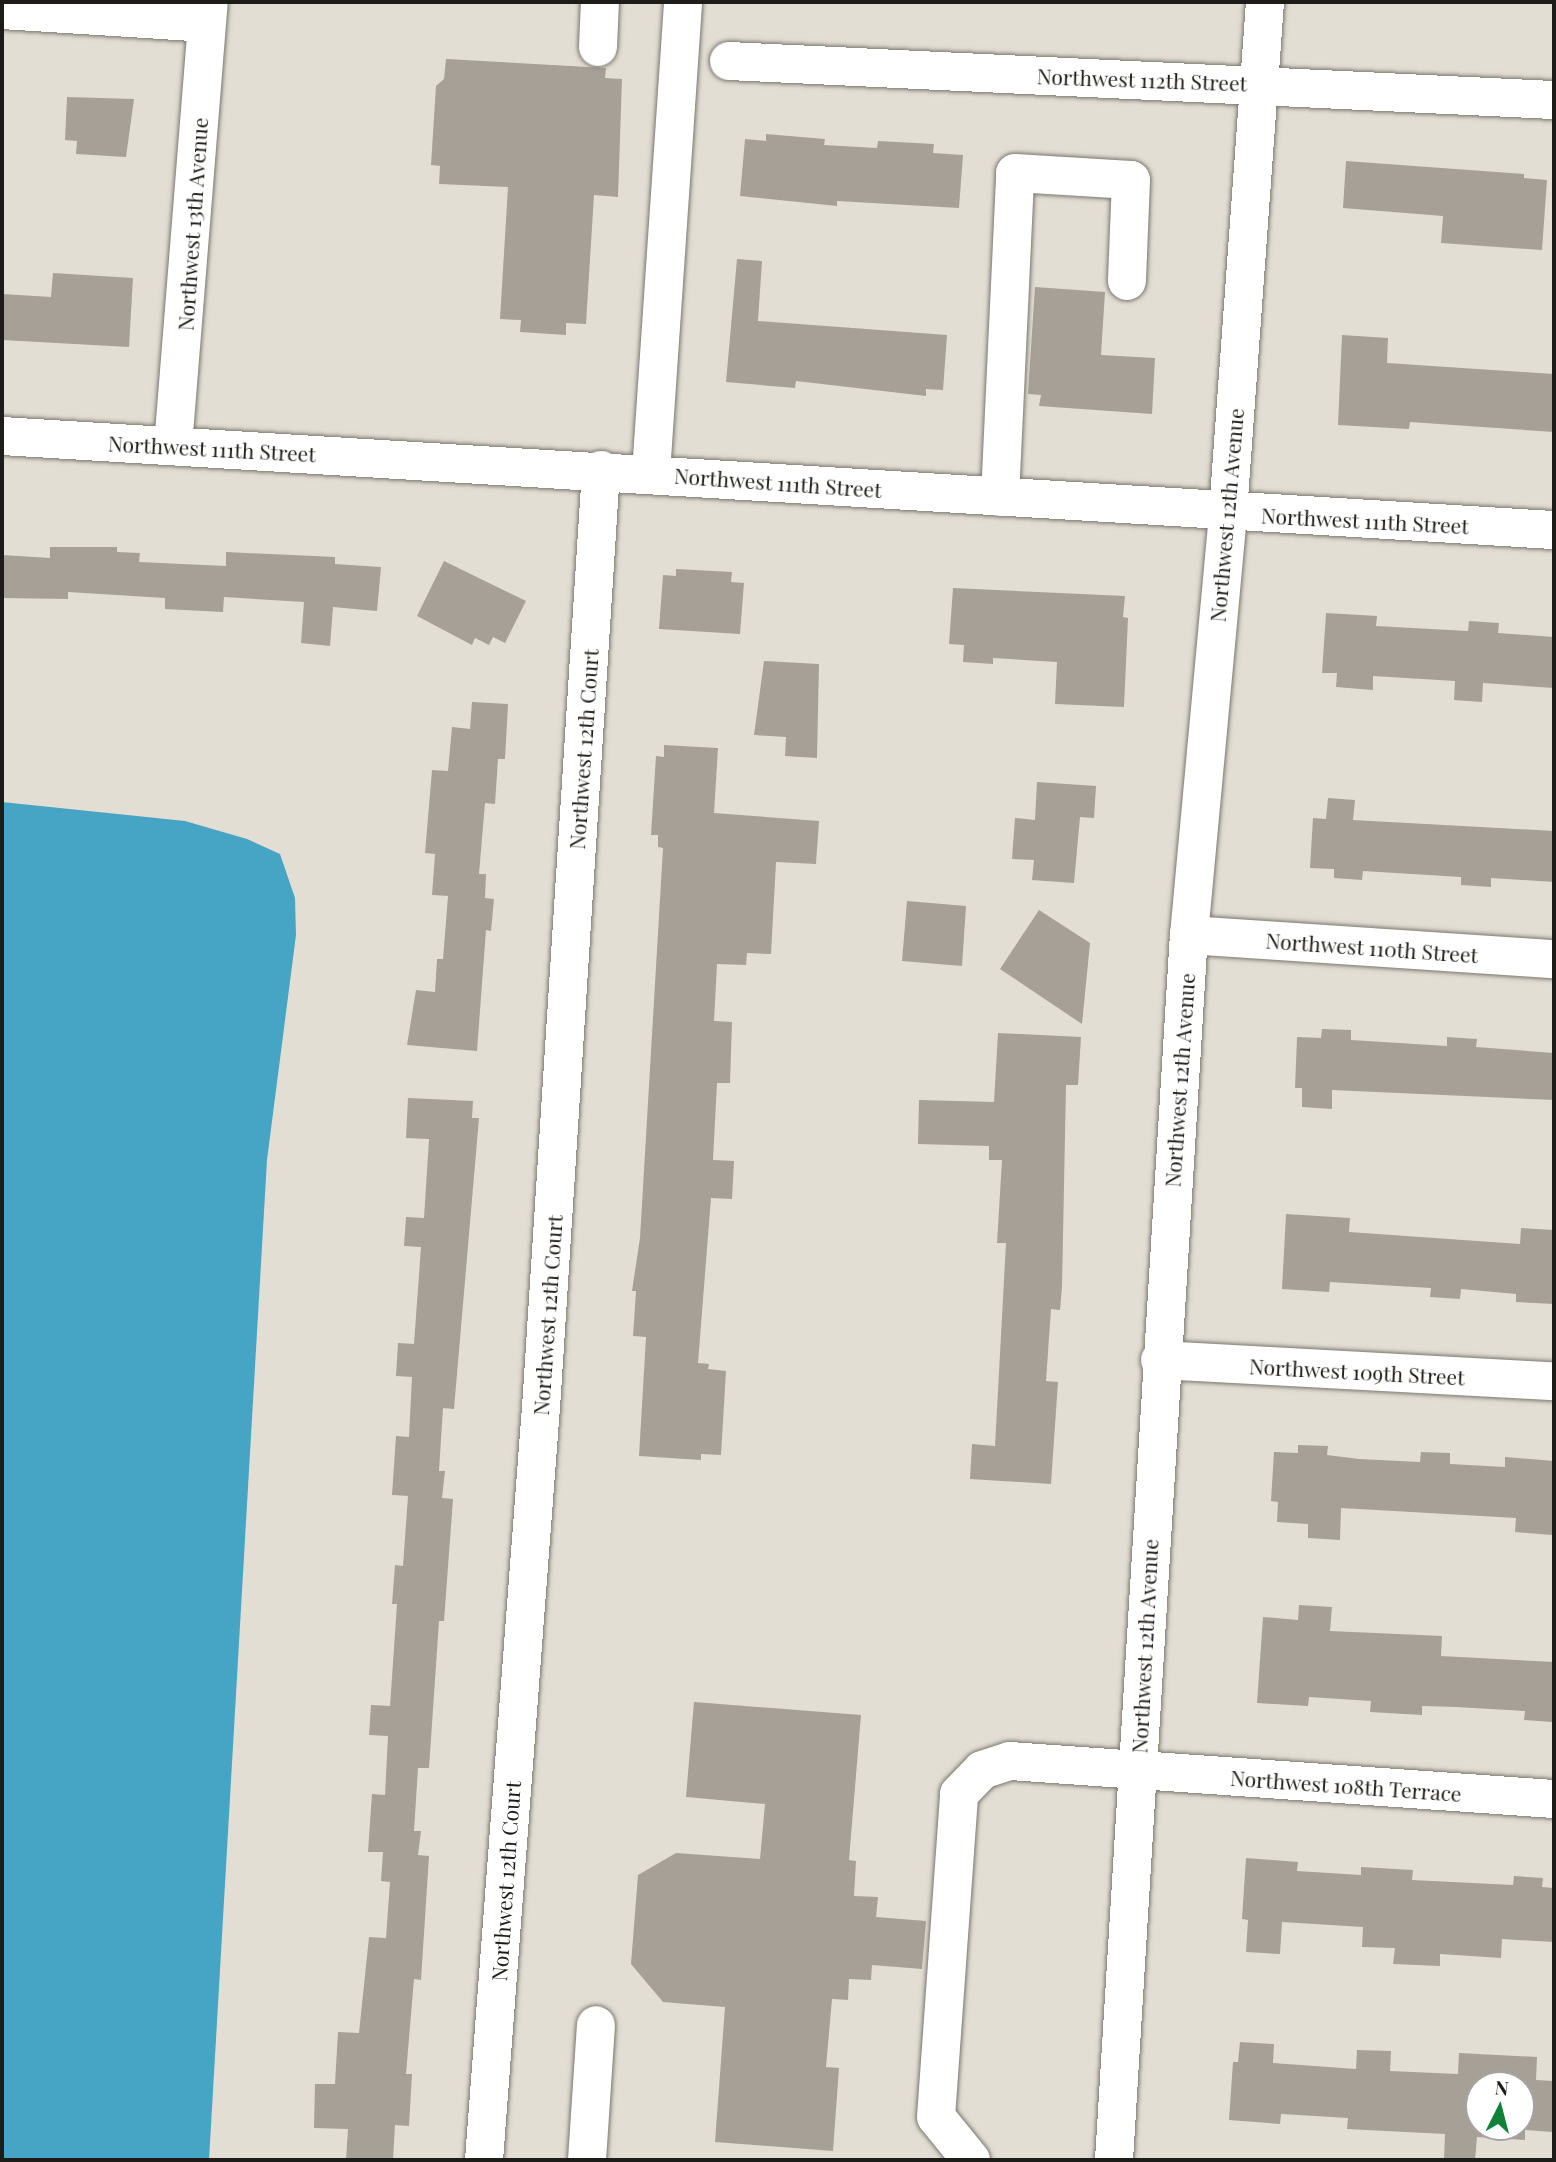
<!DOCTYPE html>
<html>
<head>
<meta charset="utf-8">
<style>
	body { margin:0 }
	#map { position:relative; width:1556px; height:2162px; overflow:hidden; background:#e3ded4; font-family:"Playfair Display",serif }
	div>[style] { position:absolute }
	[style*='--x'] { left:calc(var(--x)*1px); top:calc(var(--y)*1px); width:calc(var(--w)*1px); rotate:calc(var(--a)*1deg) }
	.water>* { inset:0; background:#46a5c4 }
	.building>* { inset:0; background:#a6a097 }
	.roads { filter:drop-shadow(0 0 2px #7b776e) drop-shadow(0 0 2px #7b776e) }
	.minor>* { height:38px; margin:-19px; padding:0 19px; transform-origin:19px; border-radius:19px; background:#fff }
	span { translate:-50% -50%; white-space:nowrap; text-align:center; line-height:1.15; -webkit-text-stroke:5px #fff; paint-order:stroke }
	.street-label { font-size:21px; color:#1e1c18 }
	.frame { position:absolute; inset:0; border:4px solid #1e1c18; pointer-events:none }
	.north { position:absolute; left:1465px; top:2071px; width:70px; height:70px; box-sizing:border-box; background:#fff; border:2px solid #a5a4a3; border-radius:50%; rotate:6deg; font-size:19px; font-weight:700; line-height:28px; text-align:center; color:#1e1c18 }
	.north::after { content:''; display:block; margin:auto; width:24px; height:32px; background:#108138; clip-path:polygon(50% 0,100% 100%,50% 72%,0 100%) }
</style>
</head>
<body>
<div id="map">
	<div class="water">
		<div style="clip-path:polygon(2px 802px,185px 821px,247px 839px,280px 854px,295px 898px,296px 935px,267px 1160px,209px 2160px,2px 2160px)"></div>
	</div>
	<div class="building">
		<div style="clip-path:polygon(446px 59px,606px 68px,605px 78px,622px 79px,618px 197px,594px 195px,586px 324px,566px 323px,566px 335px,520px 332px,521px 320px,500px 319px,508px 187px,439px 184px,440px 166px,431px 165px,436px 86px,444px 79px)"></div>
		<div style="clip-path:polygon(67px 97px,134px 99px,126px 157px,76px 154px,77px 141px,65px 140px)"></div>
		<div style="clip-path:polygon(766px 134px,825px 139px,824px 145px,877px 148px,878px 141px,934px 144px,933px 153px,963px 155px,959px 208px,837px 201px,837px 206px,740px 196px,745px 139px,766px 141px)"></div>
		<div style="clip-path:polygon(1346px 161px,1524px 174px,1524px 178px,1547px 180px,1542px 250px,1441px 243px,1443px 216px,1343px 208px)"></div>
		<div style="clip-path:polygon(737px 259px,762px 261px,758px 321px,947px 335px,943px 390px,926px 389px,926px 396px,796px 381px,795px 388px,726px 382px)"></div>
		<div style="clip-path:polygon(53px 273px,133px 278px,129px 347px,2px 340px,2px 294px,51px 297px)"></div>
		<div style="clip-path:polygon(1035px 287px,1105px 292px,1101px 355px,1155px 358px,1152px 414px,1039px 406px,1041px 395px,1028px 394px)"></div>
		<div style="clip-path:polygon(1342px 335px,1388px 338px,1387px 363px,1554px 374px,1554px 432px,1410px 422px,1409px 429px,1338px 425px)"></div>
		<div style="clip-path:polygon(50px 547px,117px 547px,117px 552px,140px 553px,139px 562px,226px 566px,226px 552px,335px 557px,335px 564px,381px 567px,377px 611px,333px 607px,330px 646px,301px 643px,304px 602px,224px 597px,223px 612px,165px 609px,165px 598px,68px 592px,68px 599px,2px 598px,2px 555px,50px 558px)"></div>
		<div style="clip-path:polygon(444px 561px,526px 601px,505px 643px,493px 637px,489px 645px,475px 638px,472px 645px,417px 616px)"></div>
		<div style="clip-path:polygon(676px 569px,732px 572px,731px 582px,744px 583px,740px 634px,659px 629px,663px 575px,676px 576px)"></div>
		<div style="clip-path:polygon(953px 588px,1125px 596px,1123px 617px,1128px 618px,1124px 707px,1055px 704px,1057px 662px,993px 658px,993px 664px,963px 662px,964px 645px,949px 644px)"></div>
		<div style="clip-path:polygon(1326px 613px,1377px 616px,1376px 626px,1468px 631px,1469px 621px,1499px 623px,1498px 633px,1554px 637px,1554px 688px,1483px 683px,1482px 702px,1454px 700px,1455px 681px,1373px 676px,1373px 690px,1336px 687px,1337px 673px,1322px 673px)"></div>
		<div style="clip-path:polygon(764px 661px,819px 664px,817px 758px,785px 756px,786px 737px,754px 735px)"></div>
		<div style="clip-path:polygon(472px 702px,508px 704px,505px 759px,498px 759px,495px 804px,485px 803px,479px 874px,486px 874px,485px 898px,494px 899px,491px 931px,486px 930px,477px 1051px,407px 1045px,416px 990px,435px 992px,437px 959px,443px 959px,448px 896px,432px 895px,435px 854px,425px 853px,432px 770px,448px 771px,452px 727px,470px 729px)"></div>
		<div style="clip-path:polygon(664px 745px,718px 748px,714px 813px,819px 821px,816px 864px,776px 862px,771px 954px,747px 953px,746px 965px,717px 964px,714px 1021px,732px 1022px,730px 1083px,717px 1083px,713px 1160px,734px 1161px,732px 1199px,711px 1198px,698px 1363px,709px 1364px,708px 1369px,726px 1371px,721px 1455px,701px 1454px,701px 1460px,639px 1456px,646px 1337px,633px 1336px,636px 1291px,632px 1291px,640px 1238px,663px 848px,658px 847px,658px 835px,651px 835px,656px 756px,664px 757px)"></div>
		<div style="clip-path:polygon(1037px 782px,1096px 786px,1094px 818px,1080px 817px,1074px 883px,1032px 880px,1034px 860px,1012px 859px,1015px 818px,1035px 820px)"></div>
		<div style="clip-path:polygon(1328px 798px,1355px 800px,1353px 820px,1554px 831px,1554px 882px,1491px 878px,1491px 887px,1461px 885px,1461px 877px,1363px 871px,1362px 880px,1334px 878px,1334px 869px,1310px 868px,1313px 818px,1326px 819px)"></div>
		<div style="clip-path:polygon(907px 901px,966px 906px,962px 966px,902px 961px)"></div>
		<div style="clip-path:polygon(1039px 910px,1090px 943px,1082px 1024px,1000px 969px)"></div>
		<div style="clip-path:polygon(1322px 1029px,1351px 1030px,1351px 1040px,1447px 1046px,1447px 1037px,1477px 1039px,1476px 1047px,1554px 1053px,1554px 1100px,1332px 1090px,1332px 1109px,1302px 1107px,1302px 1088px,1295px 1088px,1297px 1037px,1321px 1038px)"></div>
		<div style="clip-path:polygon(998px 1033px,1081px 1037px,1078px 1085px,1066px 1085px,1062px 1287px,1060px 1310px,1051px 1309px,1046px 1381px,1058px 1382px,1051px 1484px,970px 1479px,972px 1444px,995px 1446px,1006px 1243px,997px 1243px,1002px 1160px,989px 1160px,989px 1146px,918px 1144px,919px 1100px,994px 1102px)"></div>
		<div style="clip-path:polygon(408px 1098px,473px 1101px,472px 1118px,479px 1118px,454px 1409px,443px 1408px,439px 1471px,445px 1471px,442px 1498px,453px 1499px,444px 1621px,439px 1621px,429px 1768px,418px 1768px,414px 1831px,421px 1831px,418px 1855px,429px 1856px,421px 1980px,414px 1979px,406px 2074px,412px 2074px,409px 2126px,395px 2125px,393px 2160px,346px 2160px,348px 2129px,314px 2128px,315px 2084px,335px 2084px,338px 2032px,359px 2033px,369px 1937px,386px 1938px,390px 1882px,381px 1881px,383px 1852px,368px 1852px,372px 1794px,385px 1795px,388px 1736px,369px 1735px,371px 1705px,390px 1706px,397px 1604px,392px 1604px,395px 1565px,403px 1566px,408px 1496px,392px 1495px,396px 1436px,409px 1437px,412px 1377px,396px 1376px,397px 1359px,398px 1343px,414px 1344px,421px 1247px,404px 1246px,406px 1217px,424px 1218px,429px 1139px,406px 1138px)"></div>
		<div style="clip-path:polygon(1286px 1214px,1350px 1218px,1349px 1232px,1520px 1244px,1521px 1228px,1554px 1230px,1554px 1304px,1516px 1302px,1516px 1294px,1461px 1289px,1460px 1299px,1430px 1297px,1431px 1288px,1330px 1282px,1329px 1292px,1282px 1289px)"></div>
		<div style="clip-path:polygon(1298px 1445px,1328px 1446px,1327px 1455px,1359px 1459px,1420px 1462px,1421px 1452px,1450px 1453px,1450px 1464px,1505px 1467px,1505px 1457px,1554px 1461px,1552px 1535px,1515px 1532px,1516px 1518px,1341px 1508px,1340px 1540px,1308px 1538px,1308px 1524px,1277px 1522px,1278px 1502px,1271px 1501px,1274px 1452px,1298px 1453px)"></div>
		<div style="clip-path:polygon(1299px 1605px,1332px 1607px,1330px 1631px,1442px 1636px,1441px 1656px,1554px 1662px,1553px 1722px,1524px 1720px,1525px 1711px,1456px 1707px,1422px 1706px,1422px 1715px,1370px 1712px,1371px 1701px,1309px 1697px,1308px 1706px,1257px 1703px,1263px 1617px,1298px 1620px)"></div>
		<div style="clip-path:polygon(694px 1702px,861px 1715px,849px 1860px,856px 1861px,854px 1896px,878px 1897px,876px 1917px,926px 1921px,922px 1969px,872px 1965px,871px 1980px,849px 1979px,848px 2000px,832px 1999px,826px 2067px,839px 2068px,833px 2151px,715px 2142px,725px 2007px,663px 2002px,631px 1964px,638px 1875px,676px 1853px,760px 1859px,765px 1804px,686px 1797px)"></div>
		<div style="clip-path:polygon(1246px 1858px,1298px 1862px,1297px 1871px,1361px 1875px,1361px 1867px,1413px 1870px,1412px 1880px,1513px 1885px,1514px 1876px,1543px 1878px,1542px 1887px,1554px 1888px,1554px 1942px,1502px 1939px,1501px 1958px,1440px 1954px,1440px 1966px,1393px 1964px,1395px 1948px,1362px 1947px,1363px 1927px,1282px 1922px,1280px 1954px,1246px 1952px,1248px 1920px,1242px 1919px)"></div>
		<div style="clip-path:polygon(evenodd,1240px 2042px,1274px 2044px,1273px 2063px,1356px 2069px,1357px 2050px,1391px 2051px,1390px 2071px,1458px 2074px,1459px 2053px,1537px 2057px,1536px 2080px,1554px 2081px,1553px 2132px,1525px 2130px,1525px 2140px,1477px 2137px,1475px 2160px,1444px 2160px,1445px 2134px,1347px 2129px,1348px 2118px,1281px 2114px,1280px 2124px,1229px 2120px,1233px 2062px,1238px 2062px,1240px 2042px,1479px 2085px,1521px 2085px,1521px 2127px,1479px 2127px,1479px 2085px)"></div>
	</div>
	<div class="roads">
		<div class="minor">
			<div style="--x:2;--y:10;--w:205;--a:3.6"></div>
			<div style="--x:598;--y:47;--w:45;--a:-87.5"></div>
			<div style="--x:729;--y:61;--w:826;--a:2.71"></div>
			<div style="--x:2;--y:436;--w:1555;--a:3.47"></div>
			<div style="--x:173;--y:446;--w:445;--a:-85.4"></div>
			<div style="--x:651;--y:473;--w:472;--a:-86.1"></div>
			<div style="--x:1000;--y:497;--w:324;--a:-87.3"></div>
			<div style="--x:1015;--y:173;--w:116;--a:3.5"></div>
			<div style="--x:1131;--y:180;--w:101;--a:92.3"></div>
			<div style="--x:1189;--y:935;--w:366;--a:3.8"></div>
			<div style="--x:1160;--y:1360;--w:395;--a:3.1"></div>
			<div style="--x:484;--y:2160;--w:754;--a:-85.67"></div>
			<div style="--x:541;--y:1408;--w:940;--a:-86.34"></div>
			<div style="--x:587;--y:2160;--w:135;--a:-86.2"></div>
			<div style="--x:971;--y:2160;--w:55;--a:-129.1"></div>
			<div style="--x:936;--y:2117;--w:324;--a:-85.9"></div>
			<div style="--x:959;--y:1794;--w:33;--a:-46"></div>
			<div style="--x:982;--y:1770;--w:29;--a:-18"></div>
			<div style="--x:1010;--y:1761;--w:545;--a:4"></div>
			<div style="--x:1114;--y:2160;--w:1227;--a:-86.5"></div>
			<div style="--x:1189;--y:935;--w:425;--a:-84.7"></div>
			<div style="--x:1228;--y:512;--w:511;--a:-85.85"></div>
		</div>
	</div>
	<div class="street-label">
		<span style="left:1142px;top:79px;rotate:2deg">Northwest 112th Street</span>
		<span style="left:192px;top:224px;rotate:-86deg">Northwest 13th Avenue</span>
		<span style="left:212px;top:448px;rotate:3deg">Northwest 111th Street</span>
		<span style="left:778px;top:482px;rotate:4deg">Northwest 111th Street</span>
		<span style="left:1226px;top:515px;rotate:-85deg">Northwest 12th Avenue</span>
		<span style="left:1365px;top:520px;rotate:3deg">Northwest 111th Street</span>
		<span style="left:583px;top:749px;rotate:-86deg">Northwest 12th Court</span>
		<span style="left:1372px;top:947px;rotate:4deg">Northwest 110th Street</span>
		<span style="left:1179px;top:1080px;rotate:-86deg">Northwest 12th Avenue</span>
		<span style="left:547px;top:1315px;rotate:-86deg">Northwest 12th Court</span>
		<span style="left:1357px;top:1371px;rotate:3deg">Northwest 109th Street</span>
		<span style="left:1144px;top:1646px;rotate:-87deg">Northwest 12th Avenue</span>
		<span style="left:1346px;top:1785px;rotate:4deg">Northwest 108th Terrace</span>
		<span style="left:505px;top:1881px;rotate:-86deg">Northwest 12th Court</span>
	</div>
	<div class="frame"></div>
	<div class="north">N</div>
</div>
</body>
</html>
